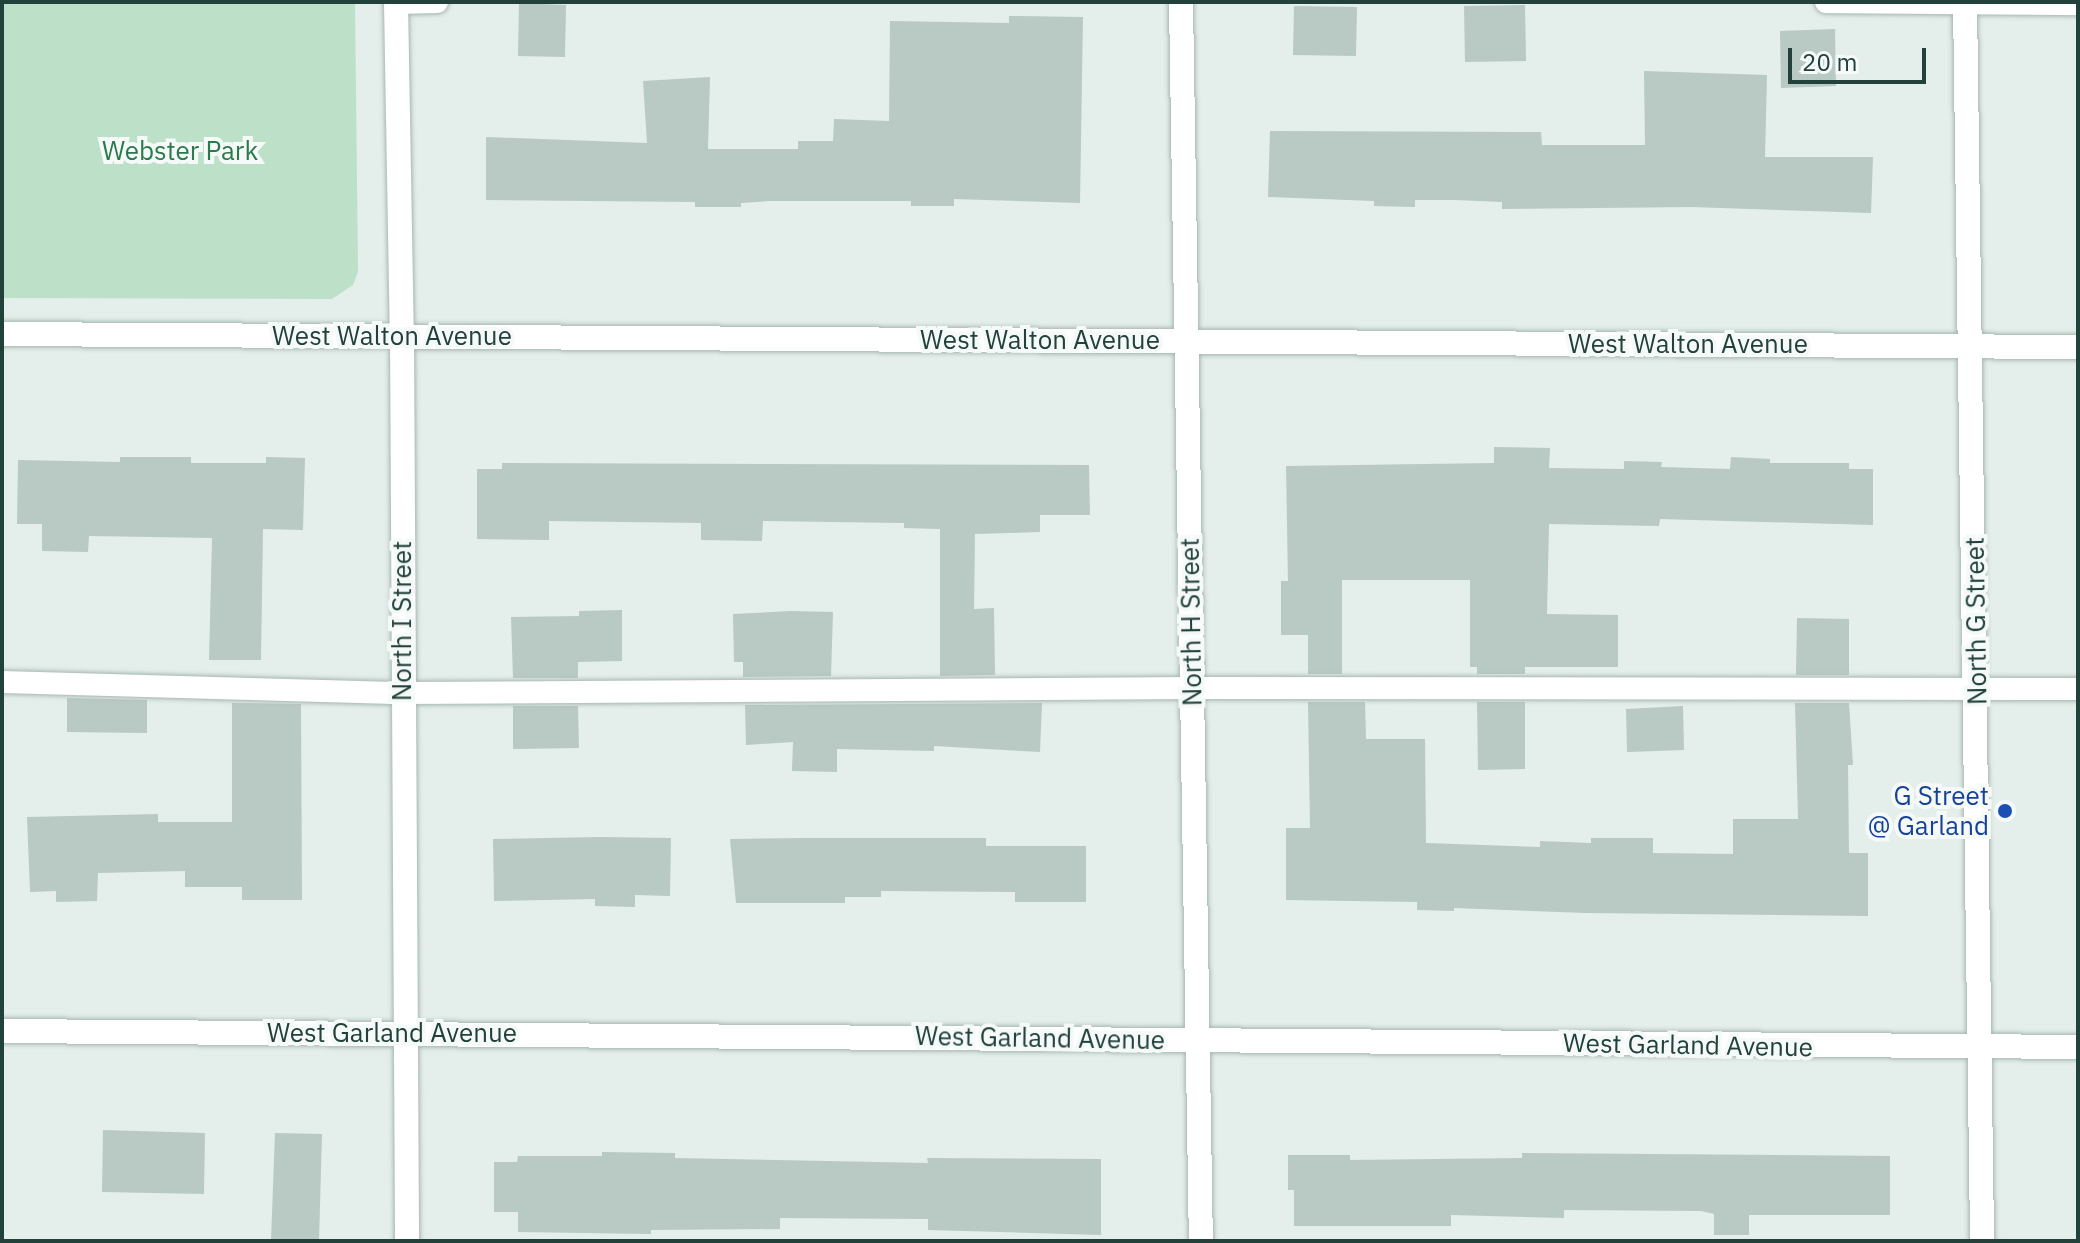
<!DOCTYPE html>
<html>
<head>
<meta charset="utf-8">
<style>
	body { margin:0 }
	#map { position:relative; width:2080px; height:1243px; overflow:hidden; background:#e4eeea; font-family:"IBM Plex Sans",sans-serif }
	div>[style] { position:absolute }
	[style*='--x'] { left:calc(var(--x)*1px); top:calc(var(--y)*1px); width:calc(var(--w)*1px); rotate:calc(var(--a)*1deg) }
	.green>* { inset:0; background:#bde0c8 }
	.building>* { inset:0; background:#b9c9c4 }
	.roads { filter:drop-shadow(0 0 2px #a6b7b2) drop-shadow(0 0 2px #a6b7b2) }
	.service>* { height:22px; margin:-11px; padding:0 11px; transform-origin:11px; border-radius:11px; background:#fff }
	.minor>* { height:24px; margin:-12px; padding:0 12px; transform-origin:12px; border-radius:12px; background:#fff }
	.tertiary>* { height:24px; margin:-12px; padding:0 12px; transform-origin:12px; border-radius:12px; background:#fff }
	.dots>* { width:22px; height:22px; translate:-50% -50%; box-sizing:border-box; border:4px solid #f5faf8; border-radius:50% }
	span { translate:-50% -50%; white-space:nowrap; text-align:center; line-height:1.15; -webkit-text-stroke:8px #f5faf8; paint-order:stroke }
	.park-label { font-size:26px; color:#2b7a4d }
	.street-label { font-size:26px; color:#22413b }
	.transit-label { font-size:26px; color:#164399 }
	.right { translate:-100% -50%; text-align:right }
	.frame { position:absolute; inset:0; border:4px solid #22413b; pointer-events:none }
	.scale { position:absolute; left:1788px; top:48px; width:138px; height:36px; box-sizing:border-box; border:4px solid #22413b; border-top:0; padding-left:10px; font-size:24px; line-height:28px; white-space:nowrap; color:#22413b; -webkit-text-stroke:6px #f5faf8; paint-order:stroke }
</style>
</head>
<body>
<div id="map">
	<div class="green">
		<div style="clip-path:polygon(2px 2px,355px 2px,358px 272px,353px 285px,332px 299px,2px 298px)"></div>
	</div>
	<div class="building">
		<div style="clip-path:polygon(519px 3px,566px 5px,565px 57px,518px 56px)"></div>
		<div style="clip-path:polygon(1525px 5px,1526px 61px,1465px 62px,1464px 6px)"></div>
		<div style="clip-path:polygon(1294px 6px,1357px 7px,1356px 56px,1293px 55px)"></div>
		<div style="clip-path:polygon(1009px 16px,1083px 17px,1080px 203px,954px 199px,954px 206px,911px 206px,911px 201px,770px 201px,741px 203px,741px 207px,695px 207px,695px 202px,486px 200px,486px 137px,647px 143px,643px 81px,710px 77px,708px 149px,798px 149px,798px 141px,833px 141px,834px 119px,889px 121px,890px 21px,1009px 23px)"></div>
		<div style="clip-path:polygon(1835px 29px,1836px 86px,1781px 88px,1780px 31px)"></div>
		<div style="clip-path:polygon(1644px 71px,1767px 75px,1765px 157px,1873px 157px,1871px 213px,1692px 207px,1502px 209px,1502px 202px,1455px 200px,1415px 200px,1415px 207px,1374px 206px,1374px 201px,1268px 197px,1270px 131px,1541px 132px,1542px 145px,1645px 145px)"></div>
		<div style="clip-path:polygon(1494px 447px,1550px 448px,1549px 468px,1624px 469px,1624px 461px,1662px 462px,1661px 467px,1730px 469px,1731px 457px,1770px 459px,1770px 463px,1849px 463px,1849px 469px,1873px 469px,1873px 525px,1660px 519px,1659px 526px,1549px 524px,1547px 614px,1618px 615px,1618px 667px,1525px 667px,1525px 674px,1477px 674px,1477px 667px,1470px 667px,1470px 580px,1342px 580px,1342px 674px,1308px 674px,1308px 635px,1281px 635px,1281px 581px,1288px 581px,1286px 466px,1494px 463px)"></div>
		<div style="clip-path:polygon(120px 457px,191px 457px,191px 463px,266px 463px,266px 457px,305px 458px,303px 530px,263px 529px,261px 660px,209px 660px,212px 538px,89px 536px,88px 552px,42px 551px,42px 524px,17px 524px,18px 460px,120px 462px)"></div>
		<div style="clip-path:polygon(502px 463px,1089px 465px,1090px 515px,1040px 515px,1040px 532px,975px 534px,974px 609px,994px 608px,995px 675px,940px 676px,940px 529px,904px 528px,904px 523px,763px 521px,762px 541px,701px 540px,701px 523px,549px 521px,549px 540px,477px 539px,477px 469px,502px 469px)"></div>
		<div style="clip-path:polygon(622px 610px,622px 661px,578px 662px,578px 678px,513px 678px,511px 617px,579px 616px,579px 611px)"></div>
		<div style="clip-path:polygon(791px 611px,833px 612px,831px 676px,743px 677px,743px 662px,734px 662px,733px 614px)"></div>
		<div style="clip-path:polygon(1797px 618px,1849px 619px,1849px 675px,1796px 675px)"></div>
		<div style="clip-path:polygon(67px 698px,147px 700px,147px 733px,67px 732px)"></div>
		<div style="clip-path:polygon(1308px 702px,1365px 702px,1366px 739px,1425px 739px,1426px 843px,1540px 847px,1540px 841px,1591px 843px,1591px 838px,1653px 838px,1653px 853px,1733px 854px,1733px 819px,1798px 819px,1795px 703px,1849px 703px,1853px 765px,1848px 765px,1849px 853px,1868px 853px,1868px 916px,1586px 913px,1454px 908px,1454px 911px,1417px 910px,1417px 902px,1286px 900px,1286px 828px,1310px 828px)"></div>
		<div style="clip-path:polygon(1477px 702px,1525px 702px,1525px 769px,1478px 770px)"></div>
		<div style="clip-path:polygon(232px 703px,301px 704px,302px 900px,242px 900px,242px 887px,185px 887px,185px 871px,98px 873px,97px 901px,56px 902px,56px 891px,30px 892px,27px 817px,158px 814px,158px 822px,232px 822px)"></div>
		<div style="clip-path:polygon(1042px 703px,1040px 752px,934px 746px,934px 751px,837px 749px,837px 772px,792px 771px,793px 742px,746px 745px,745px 705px)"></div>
		<div style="clip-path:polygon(513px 706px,578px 706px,579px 748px,513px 749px)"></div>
		<div style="clip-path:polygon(1683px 706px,1684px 750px,1627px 752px,1626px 709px)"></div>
		<div style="clip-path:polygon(600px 837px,671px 838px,670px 896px,635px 895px,635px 907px,595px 906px,595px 899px,494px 901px,493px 839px)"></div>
		<div style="clip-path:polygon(806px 838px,986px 838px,986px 846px,1086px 846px,1086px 902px,1015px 902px,1015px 892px,881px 891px,881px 897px,845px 897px,845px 903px,736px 903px,730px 839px)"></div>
		<div style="clip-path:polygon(103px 1130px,205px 1133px,204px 1194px,102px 1192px)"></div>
		<div style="clip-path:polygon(275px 1133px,322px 1134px,319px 1241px,271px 1241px)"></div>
		<div style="clip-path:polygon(602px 1152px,675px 1153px,675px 1158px,928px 1163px,927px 1158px,1101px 1159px,1101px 1235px,928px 1230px,928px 1219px,780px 1218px,780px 1229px,651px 1230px,651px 1234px,518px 1232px,518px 1212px,494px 1212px,494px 1162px,517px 1162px,518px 1156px,602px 1156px)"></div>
		<div style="clip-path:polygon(1522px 1153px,1890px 1156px,1890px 1215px,1749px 1215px,1749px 1235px,1714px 1235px,1714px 1214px,1701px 1211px,1564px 1210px,1564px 1218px,1451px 1215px,1451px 1226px,1294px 1226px,1294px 1190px,1288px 1190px,1288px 1155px,1350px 1155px,1350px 1160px,1522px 1158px)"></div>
	</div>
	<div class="roads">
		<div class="service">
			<div style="--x:1826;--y:2;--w:252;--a:0.5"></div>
			<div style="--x:396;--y:3;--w:41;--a:-1.4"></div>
			<div style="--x:2;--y:682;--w:401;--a:1.6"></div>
			<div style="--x:403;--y:693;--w:788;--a:-0.36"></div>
			<div style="--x:1191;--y:688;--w:887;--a:0.06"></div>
		</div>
		<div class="minor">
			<div style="--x:396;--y:2;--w:334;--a:89"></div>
			<div style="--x:402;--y:336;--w:905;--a:89.68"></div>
			<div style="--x:1181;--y:2;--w:1239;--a:89.08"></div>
			<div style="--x:1965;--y:2;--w:1239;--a:89.21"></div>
			<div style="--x:2;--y:334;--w:2076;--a:0.36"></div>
		</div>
		<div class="tertiary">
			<div style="--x:2;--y:1031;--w:2076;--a:0.44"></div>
		</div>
	</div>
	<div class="dots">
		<div style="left:2005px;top:811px;background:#1a4fb4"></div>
	</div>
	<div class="park-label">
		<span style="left:180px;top:151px">Webster Park</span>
	</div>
	<div class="street-label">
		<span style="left:392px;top:336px">West Walton Avenue</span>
		<span style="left:1040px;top:340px">West Walton Avenue</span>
		<span style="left:1688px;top:344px">West Walton Avenue</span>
		<span style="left:402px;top:621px;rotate:-90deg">North I Street</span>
		<span style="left:1976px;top:621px;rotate:-91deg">North G Street</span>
		<span style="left:1191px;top:622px;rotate:-91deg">North H Street</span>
		<span style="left:392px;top:1033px">West Garland Avenue</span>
		<span style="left:1040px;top:1038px;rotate:1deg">West Garland Avenue</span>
		<span style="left:1688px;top:1045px;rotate:1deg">West Garland Avenue</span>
	</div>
	<div class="transit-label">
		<span class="right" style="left:1989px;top:811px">G Street<br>@ Garland</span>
	</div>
	<div class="frame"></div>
	<div class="scale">20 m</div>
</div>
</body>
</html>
